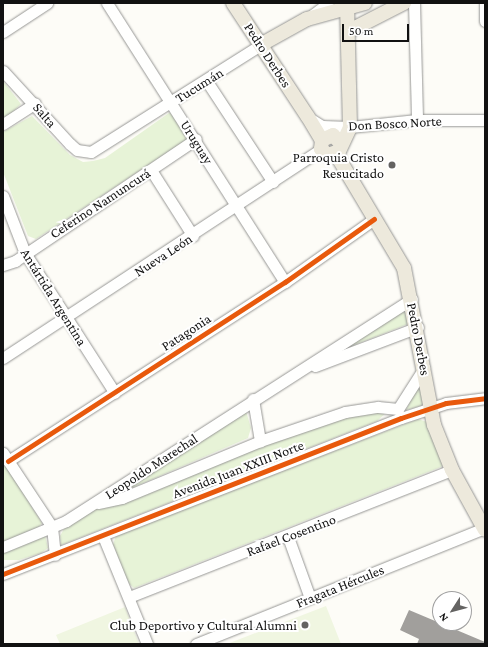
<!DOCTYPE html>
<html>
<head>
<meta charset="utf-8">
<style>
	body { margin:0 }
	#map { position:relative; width:488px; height:647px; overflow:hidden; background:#fdfcf7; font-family:"Crimson Pro",serif }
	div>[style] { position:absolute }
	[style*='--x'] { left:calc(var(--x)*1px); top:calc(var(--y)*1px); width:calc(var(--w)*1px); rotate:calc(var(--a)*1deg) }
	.green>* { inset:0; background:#e7f3d7 }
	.pitch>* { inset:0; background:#f0f6e1 }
	.building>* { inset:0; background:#a19f9c }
	.roads { filter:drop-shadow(0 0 1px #979795) drop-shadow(0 0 1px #979795) }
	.minor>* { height:11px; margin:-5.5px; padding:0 5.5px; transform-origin:5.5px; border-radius:5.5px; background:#fffffe }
	.major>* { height:14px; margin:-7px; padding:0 7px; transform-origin:7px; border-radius:7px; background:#ede9dc }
	.cycleway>* { height:5px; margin:-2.5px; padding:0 2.5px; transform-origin:2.5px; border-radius:2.5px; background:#e8590c }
	.dots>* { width:11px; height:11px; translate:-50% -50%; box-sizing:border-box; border:2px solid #fff; border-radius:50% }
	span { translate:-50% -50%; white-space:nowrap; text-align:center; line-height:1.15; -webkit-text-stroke:4px #fff; paint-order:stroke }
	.street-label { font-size:14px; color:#111 }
	.poi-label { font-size:14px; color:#111 }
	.right { translate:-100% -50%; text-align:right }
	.frame { position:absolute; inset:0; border:4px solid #111; pointer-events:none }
	.north { position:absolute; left:432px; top:591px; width:40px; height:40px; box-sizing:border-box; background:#fff; border:1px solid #a0a0a0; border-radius:50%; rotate:234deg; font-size:11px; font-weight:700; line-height:16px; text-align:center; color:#111 }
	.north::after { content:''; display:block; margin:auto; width:14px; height:18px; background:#646362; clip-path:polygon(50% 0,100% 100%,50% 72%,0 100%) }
	.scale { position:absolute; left:342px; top:24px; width:67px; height:18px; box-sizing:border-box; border:2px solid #111; border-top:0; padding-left:5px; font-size:12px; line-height:14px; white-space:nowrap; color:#111; -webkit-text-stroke:3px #fff; paint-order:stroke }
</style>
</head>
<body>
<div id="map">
	<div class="green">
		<div style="clip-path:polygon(3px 81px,21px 104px,3px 121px)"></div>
		<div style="clip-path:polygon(169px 113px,174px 113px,188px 136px,186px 140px,36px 239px,28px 236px,3px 172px,3px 132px,32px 116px,70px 155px,83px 162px,93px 161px,105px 158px)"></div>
		<div style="clip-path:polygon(405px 308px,408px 324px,344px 349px)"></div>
		<div style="clip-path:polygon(420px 388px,424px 405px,406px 410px,416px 390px)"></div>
		<div style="clip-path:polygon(246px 411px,251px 428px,248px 438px,120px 493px)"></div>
		<div style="clip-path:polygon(379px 412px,387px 412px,377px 421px,61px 545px,60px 536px,65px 527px,93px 508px,239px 453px,350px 414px)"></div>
		<div style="clip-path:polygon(418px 419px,427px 422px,443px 465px,441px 467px,134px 588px,128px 583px,113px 545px,116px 535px)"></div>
		<div style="clip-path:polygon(3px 461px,42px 523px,39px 527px,3px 542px)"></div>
		<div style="clip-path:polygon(45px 535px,48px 548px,41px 553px,19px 560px,3px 560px,3px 550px)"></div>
	</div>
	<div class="pitch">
		<div style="clip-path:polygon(326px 606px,341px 644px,227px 644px)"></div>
		<div style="clip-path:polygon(125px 607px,139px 644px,60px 644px,56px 635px)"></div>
	</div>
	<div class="building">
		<div style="clip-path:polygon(409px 610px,485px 642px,485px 644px,417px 644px,419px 639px,400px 630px)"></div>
	</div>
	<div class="roads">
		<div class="minor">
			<div style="--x:107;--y:3;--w:331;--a:57.5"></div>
			<div style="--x:414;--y:3;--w:117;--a:88.5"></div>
			<div style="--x:485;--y:3;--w:18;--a:90"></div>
			<div style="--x:311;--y:16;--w:21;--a:-37"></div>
			<div style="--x:3;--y:32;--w:53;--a:-33.4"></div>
			<div style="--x:3;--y:71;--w:99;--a:47.5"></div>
			<div style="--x:70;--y:144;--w:9;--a:41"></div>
			<div style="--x:77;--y:150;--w:14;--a:8"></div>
			<div style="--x:91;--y:152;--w:202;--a:-32.3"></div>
			<div style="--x:206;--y:80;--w:122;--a:56.7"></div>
			<div style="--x:309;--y:118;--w:15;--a:32"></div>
			<div style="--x:322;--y:126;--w:28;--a:2"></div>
			<div style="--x:350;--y:127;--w:67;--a:-6"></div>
			<div style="--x:417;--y:120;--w:68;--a:0"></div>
			<div style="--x:3;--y:124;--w:38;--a:-33"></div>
			<div style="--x:151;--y:170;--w:78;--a:57.5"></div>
			<div style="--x:3;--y:196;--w:61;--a:68.9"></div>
			<div style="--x:25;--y:253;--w:166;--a:57.3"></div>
			<div style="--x:3;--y:265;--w:13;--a:-18"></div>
			<div style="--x:15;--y:261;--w:218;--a:-34"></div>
			<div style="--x:3;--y:358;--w:381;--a:-33.3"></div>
			<div style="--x:315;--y:366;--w:110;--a:-20.7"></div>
			<div style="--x:253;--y:399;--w:43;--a:80.5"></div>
			<div style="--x:398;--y:409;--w:49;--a:-57.6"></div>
			<div style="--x:3;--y:453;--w:89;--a:56.5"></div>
			<div style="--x:52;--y:527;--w:28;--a:84"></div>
			<div style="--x:8;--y:461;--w:330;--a:-32.9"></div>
			<div style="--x:285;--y:282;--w:109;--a:-35.3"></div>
			<div style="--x:98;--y:503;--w:25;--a:-12"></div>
			<div style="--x:122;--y:498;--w:149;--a:-22.4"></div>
			<div style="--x:260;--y:441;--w:90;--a:-18.8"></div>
			<div style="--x:345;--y:412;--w:33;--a:-9"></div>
			<div style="--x:378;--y:407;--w:20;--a:6"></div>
			<div style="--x:103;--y:536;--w:117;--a:67.8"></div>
			<div style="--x:288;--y:537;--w:65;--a:70.2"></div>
			<div style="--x:3;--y:547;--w:68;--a:-22.4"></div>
			<div style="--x:66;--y:521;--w:411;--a:-32.7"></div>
			<div style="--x:3;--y:574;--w:427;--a:-21.4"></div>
			<div style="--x:401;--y:418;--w:47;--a:-18.4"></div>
			<div style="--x:446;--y:403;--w:39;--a:-7"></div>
			<div style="--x:129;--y:597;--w:347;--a:-21.5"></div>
			<div style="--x:196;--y:644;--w:310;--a:-21.9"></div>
		</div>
		<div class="major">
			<div style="--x:233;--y:3;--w:136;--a:56.7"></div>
			<div style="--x:308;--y:117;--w:27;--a:59"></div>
			<div style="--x:322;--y:140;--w:9;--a:96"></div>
			<div style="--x:321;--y:149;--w:9;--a:41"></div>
			<div style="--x:328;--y:155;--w:12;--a:-20"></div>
			<div style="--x:339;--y:151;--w:26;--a:-65"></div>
			<div style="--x:350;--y:127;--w:119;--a:-91.4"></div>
			<div style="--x:349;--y:31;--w:62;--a:-27"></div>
			<div style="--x:262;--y:44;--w:51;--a:-29.1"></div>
			<div style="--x:307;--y:19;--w:60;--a:-15.4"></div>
			<div style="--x:322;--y:140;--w:12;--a:-24"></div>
			<div style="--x:333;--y:135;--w:12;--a:48"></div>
			<div style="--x:336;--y:154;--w:133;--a:59.2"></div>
			<div style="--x:404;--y:268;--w:160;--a:79.2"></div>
			<div style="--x:434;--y:425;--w:48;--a:68.2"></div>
			<div style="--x:452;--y:470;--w:68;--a:61.2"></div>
		</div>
	</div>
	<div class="cycleway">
		<div style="--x:8;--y:461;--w:330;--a:-32.9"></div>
		<div style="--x:285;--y:282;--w:109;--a:-35.3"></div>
		<div style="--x:3;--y:574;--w:427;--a:-21.4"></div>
		<div style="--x:401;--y:418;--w:47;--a:-18.4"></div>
		<div style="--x:446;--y:403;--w:39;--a:-7"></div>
	</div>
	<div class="dots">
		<div style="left:392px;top:165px;background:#646362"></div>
		<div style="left:305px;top:625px;background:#646362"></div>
	</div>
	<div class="street-label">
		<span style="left:268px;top:55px;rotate:57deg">Pedro Derbes</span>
		<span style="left:199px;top:85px;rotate:-32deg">Tucumán</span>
		<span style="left:45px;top:115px;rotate:49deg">Salta</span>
		<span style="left:395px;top:123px;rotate:-3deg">Don Bosco Norte</span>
		<span style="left:197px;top:142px;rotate:58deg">Uruguay</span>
		<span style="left:100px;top:203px;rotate:-33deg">Ceferino Namuncurá</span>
		<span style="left:163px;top:255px;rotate:-33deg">Nueva León</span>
		<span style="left:54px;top:297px;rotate:58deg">Antártida Argentina</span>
		<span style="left:186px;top:332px;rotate:-33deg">Patagonia</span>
		<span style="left:419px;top:339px;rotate:79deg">Pedro Derbes</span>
		<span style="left:151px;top:466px;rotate:-33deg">Leopoldo Marechal</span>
		<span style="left:238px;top:469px;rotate:-21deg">Avenida Juan XXIII Norte</span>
		<span style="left:291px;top:535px;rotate:-21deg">Rafael Cosentino</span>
		<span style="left:340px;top:586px;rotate:-22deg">Fragata Hércules</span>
	</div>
	<div class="poi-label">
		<span class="right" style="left:384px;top:165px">Parroquia Cristo<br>Resucitado</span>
		<span class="right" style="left:297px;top:625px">Club Deportivo y Cultural Alumni</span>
	</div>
	<div class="frame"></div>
	<div class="north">N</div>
	<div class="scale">50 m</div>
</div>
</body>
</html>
